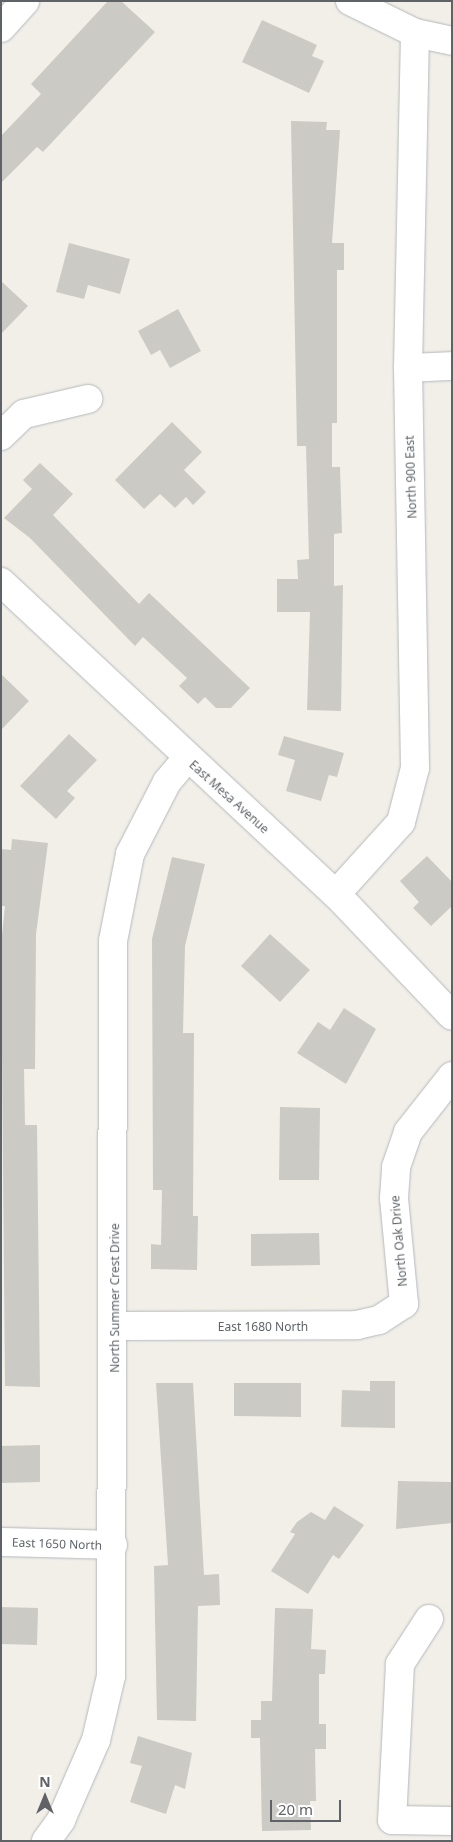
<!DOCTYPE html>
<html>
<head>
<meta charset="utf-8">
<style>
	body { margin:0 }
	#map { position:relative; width:453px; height:1842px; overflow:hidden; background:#f1efe8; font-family:"Noto Sans",sans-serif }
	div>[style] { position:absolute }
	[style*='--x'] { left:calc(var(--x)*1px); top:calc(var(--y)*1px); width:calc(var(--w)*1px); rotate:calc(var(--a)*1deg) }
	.building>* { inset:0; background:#cccac5 }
	.roads { filter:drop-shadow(0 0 1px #b5b8bc) drop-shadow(0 0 1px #b5b8bc) }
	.minor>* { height:28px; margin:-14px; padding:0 14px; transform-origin:14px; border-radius:14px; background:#fff }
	span { translate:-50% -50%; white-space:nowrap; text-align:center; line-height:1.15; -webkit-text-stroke:4.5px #fff; paint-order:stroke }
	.street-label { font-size:12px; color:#5f6368 }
	.frame { position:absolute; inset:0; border:2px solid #5f6368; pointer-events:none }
	.north { position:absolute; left:20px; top:1772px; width:50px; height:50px; -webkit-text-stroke:4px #fff; paint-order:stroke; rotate:0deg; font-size:14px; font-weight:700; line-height:20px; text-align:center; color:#5f6368 }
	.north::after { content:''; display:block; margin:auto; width:18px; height:22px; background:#5f6368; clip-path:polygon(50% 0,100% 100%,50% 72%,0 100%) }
	.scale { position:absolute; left:270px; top:1800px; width:71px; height:22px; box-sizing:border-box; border:2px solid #5f6368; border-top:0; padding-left:6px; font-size:15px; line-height:18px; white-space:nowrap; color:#5f6368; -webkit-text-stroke:4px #fff; paint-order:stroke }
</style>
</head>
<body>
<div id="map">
	<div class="building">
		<div style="clip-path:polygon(108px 1px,121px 1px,155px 32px,43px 152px,37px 147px,1px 183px,1px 136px,41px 94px,31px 84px)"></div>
		<div style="clip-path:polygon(262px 20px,317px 45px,312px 56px,324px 61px,309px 93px,242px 62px)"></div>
		<div style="clip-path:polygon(291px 121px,327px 122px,326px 130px,340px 130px,332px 243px,344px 243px,344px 270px,337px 270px,337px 423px,332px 423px,332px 467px,340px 467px,342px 533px,334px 534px,334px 586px,343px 585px,341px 711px,307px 710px,310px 612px,277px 612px,277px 579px,298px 579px,297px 560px,309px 559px,306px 446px,297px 446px)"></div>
		<div style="clip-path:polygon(69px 243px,130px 259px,120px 294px,88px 285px,84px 299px,56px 292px)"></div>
		<div style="clip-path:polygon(1px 281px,28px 306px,1px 334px)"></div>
		<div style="clip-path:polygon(178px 309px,201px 351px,170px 368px,160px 350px,151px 355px,138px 331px)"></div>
		<div style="clip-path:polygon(172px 422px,202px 452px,184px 470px,206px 492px,193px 505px,186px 497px,175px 508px,160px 494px,144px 509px,115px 480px)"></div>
		<div style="clip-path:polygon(40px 463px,73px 494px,53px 515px,139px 604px,149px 593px,250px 688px,231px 708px,216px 708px,205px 697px,198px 704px,179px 686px,187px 678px,143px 637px,135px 646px,30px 538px,4px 518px,32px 489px,23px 480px)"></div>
		<div style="clip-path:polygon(1px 674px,29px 701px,1px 730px)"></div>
		<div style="clip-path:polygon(69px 734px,97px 760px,67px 791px,75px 798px,56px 819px,20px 786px)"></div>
		<div style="clip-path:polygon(284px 736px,344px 753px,337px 777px,329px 775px,321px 801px,286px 791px,295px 760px,278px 755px)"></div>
		<div style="clip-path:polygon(12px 839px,48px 843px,36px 934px,35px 1069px,24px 1069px,25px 1125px,37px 1125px,40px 1387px,5px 1386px,1px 945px,5px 906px,1px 906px,1px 849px,11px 850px)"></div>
		<div style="clip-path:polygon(427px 856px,452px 882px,452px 906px,431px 926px,413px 908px,419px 902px,400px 881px)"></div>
		<div style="clip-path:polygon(172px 857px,205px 864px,185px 946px,183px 1033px,194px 1033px,193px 1216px,198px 1216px,197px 1270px,151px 1269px,151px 1244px,161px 1245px,162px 1190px,153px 1190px,152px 939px)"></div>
		<div style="clip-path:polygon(270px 934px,310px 970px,280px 1002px,241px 966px)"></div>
		<div style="clip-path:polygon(344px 1008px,376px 1029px,346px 1084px,297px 1053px,318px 1022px,330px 1030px)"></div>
		<div style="clip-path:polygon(280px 1107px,320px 1108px,319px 1180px,279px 1180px)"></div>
		<div style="clip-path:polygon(319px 1233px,320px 1265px,251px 1266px,251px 1234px)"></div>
		<div style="clip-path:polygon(370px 1381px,395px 1381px,395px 1428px,341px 1427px,342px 1390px,370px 1391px)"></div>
		<div style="clip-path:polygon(156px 1383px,193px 1383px,204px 1575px,219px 1574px,220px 1605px,198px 1606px,196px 1721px,157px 1720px,154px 1566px,168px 1565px)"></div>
		<div style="clip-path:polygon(234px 1383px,301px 1383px,301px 1417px,234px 1416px)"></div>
		<div style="clip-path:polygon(40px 1445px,40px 1482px,1px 1483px,1px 1446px)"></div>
		<div style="clip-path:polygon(398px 1481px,452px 1482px,452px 1523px,396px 1529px)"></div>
		<div style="clip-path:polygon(334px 1506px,364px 1525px,339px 1559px,333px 1555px,308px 1594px,271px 1571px,295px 1534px,290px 1532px,297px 1522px,311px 1512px,325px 1520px)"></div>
		<div style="clip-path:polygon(1px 1607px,38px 1608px,37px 1645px,1px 1644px)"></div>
		<div style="clip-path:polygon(275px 1608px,313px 1609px,311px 1649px,326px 1650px,325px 1674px,319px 1674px,319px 1724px,326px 1724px,326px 1749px,315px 1749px,316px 1801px,310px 1801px,311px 1830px,262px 1831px,260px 1738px,251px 1738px,251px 1720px,261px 1720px,261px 1701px,272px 1701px)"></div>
		<div style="clip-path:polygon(138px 1736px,192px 1753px,185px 1789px,175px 1785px,166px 1814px,130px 1802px,142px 1766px,130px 1763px)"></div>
	</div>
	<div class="roads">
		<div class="minor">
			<div style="--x:350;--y:1;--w:72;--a:26.2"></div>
			<div style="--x:415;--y:33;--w:38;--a:12"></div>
			<div style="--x:1;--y:28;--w:36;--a:-48"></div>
			<div style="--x:408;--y:368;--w:44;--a:-2.6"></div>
			<div style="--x:1;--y:436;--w:32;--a:-44"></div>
			<div style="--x:24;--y:414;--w:66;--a:-13.2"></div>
			<div style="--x:1;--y:582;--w:458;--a:43"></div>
			<div style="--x:336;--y:894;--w:168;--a:46.4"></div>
			<div style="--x:336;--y:894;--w:97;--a:-47.9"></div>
			<div style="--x:401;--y:822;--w:56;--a:-75.5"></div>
			<div style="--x:415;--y:768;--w:400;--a:-91"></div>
			<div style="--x:408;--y:368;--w:335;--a:-88.8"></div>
			<div style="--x:115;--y:1326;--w:242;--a:-0.2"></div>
			<div style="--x:357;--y:1325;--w:23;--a:-13"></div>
			<div style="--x:379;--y:1320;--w:30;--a:-33"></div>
			<div style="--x:404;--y:1304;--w:106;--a:-95.4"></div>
			<div style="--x:394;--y:1198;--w:31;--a:-86"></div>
			<div style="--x:396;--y:1167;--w:37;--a:-71"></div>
			<div style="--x:408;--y:1132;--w:71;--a:-51.8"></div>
			<div style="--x:1;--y:1542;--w:112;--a:1.5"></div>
			<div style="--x:429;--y:1619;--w:54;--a:122.8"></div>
			<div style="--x:400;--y:1664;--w:156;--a:92.9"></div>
			<div style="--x:392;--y:1820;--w:60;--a:1"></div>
			<div style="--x:46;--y:1841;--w:26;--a:-54"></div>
			<div style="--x:61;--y:1820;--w:87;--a:-66.4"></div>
			<div style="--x:96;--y:1740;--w:66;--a:-76.8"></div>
			<div style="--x:111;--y:1676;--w:735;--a:-89.84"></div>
			<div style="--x:113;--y:941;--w:89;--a:-78.9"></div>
			<div style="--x:130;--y:854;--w:81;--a:-62.8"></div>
			<div style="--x:167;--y:782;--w:31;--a:-50"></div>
		</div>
	</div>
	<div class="street-label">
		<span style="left:411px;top:477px;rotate:-92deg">North 900 East</span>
		<span style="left:229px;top:797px;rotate:42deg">East Mesa Avenue</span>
		<span style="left:399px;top:1241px;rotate:-95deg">North Oak Drive</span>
		<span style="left:115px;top:1298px;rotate:-90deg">North Summer Crest Drive</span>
		<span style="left:263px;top:1327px">East 1680 North</span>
		<span style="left:57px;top:1544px;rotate:2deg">East 1650 North</span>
	</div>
	<div class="frame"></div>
	<div class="north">N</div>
	<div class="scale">20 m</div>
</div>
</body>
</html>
